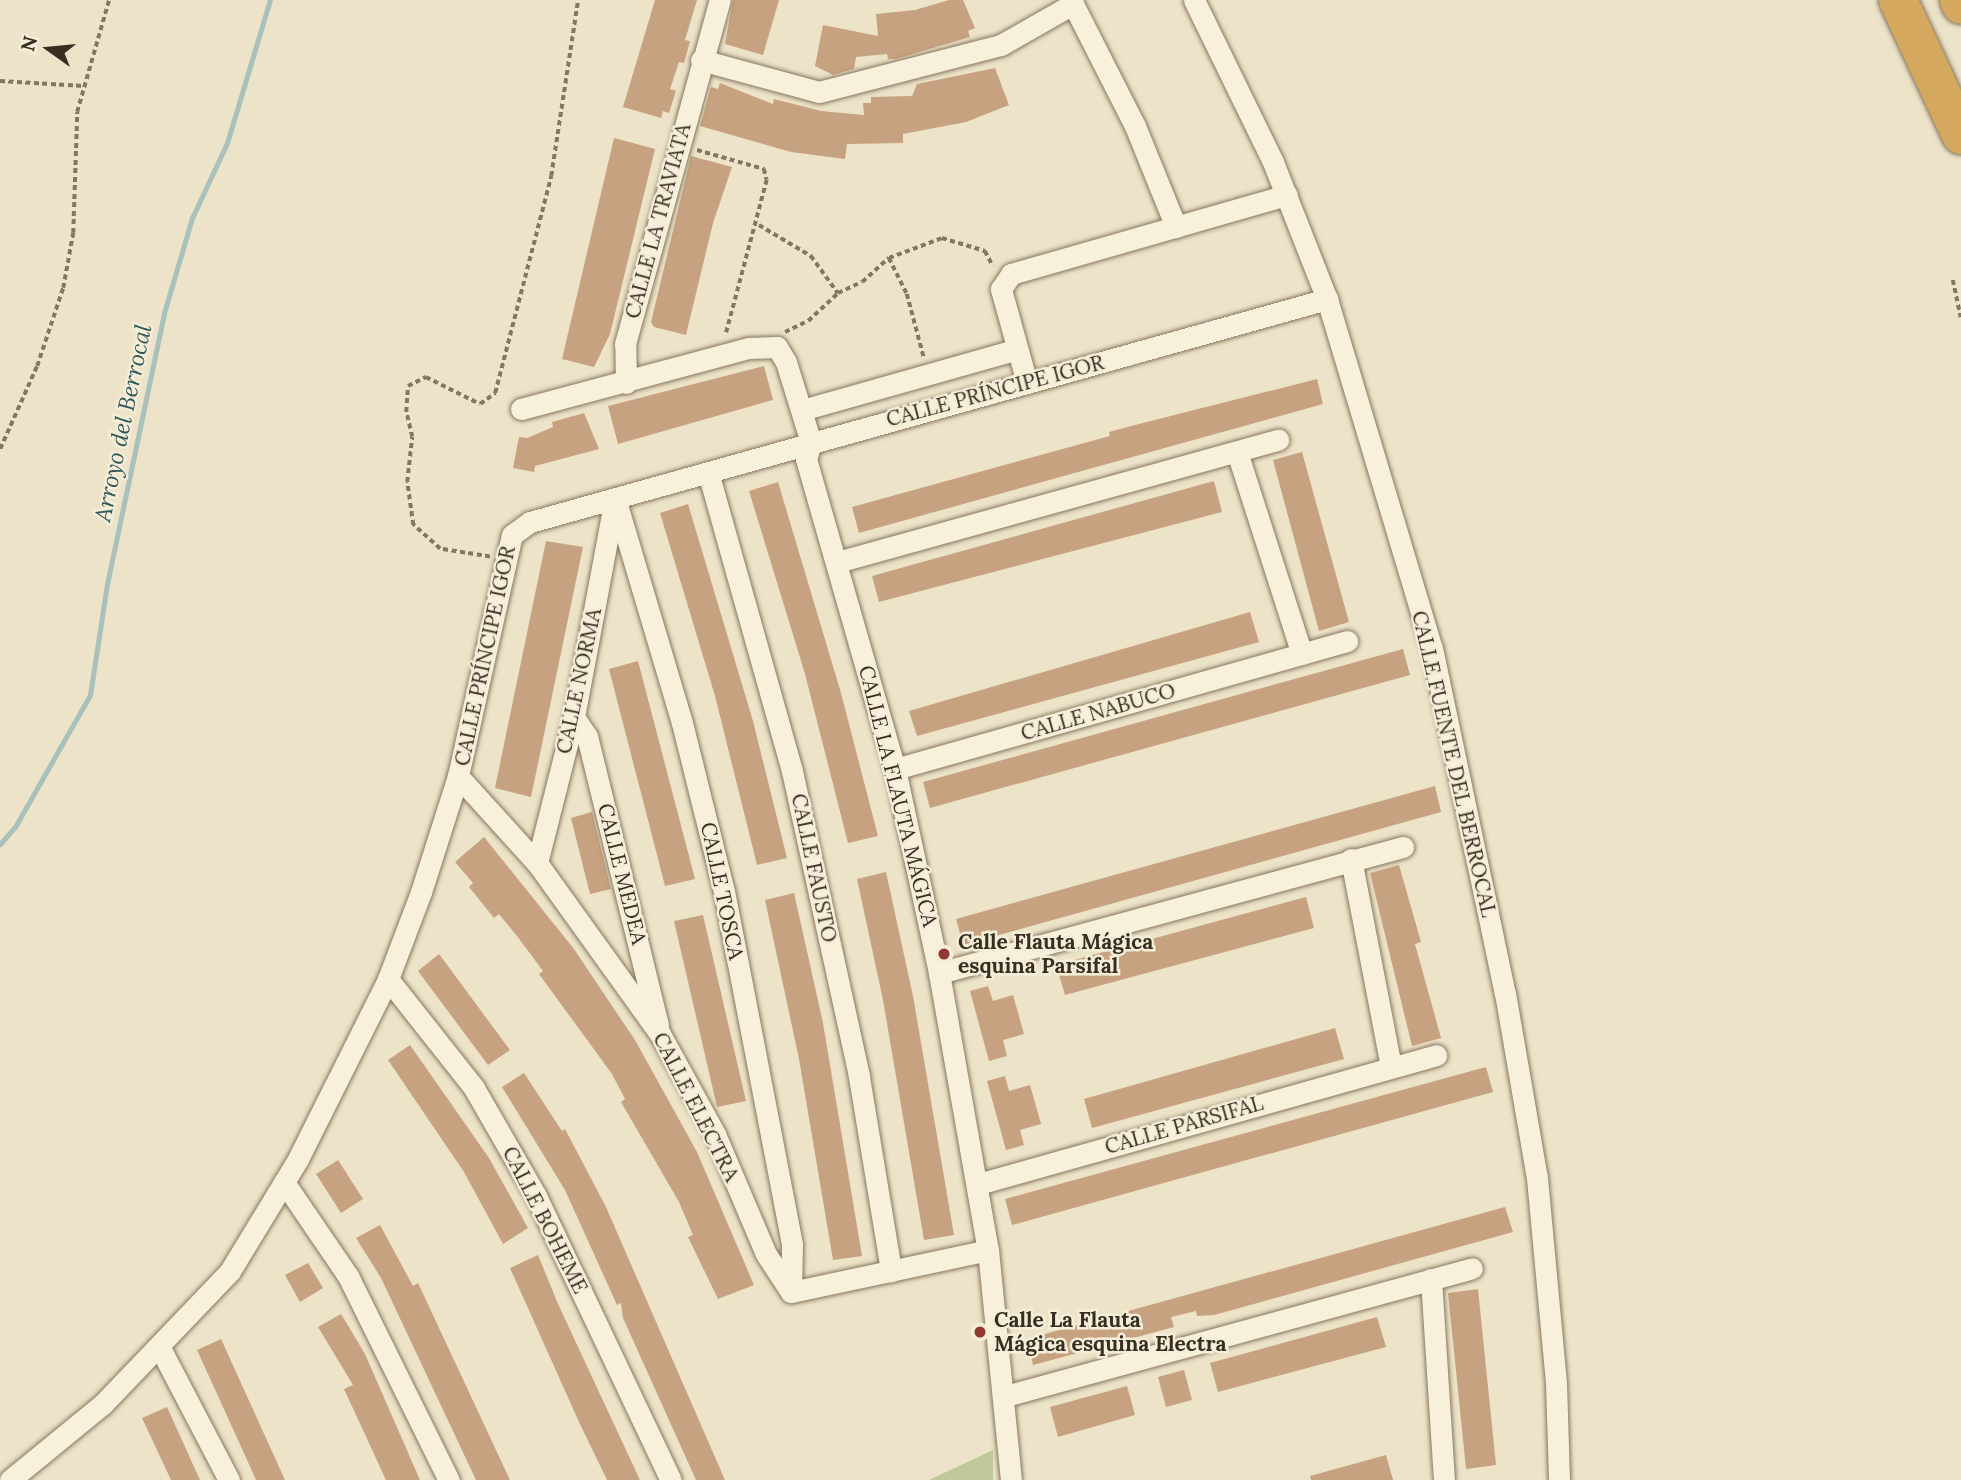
<!DOCTYPE html>
<html>
<head>
<meta charset="utf-8">
<style>
	body { margin:0 }
	#map { position:relative; width:1961px; height:1480px; overflow:hidden; background:#ece3c8; font-family:Lora,serif }
	div>[style] { position:absolute }
	[style*='--x'] { left:calc(var(--x)*1px); top:calc(var(--y)*1px); width:calc(var(--w)*1px); rotate:calc(var(--a)*1deg) }
	.green>* { inset:0; background:#c1c99c }
	.stream>* { height:5px; margin:-2.5px; padding:0 2.5px; transform-origin:2.5px; border-radius:2.5px; background:#a9c0bb }
	.building>* { inset:0; background:#c7a280 }
	.path>* { height:3.5px; margin-top:-1.75px; transform-origin:0; background:repeating-linear-gradient(90deg,#87765e 0 5px,transparent 0 8.5px) }
	.roads { filter:drop-shadow(0 0 2px #87765e) drop-shadow(0 0 2px #87765e) }
	.minor>* { height:21px; margin:-10.5px; padding:0 10.5px; transform-origin:10.5px; border-radius:10.5px; background:#f7f0db }
	.motorway>* { height:38px; margin:-19px; padding:0 19px; transform-origin:19px; border-radius:19px; background:#d4a85f }
	.dots>* { width:19px; height:19px; translate:-50% -50%; box-sizing:border-box; border:4px solid #f4edd7; border-radius:50% }
	span { translate:-50% -50%; white-space:nowrap; text-align:center; line-height:1.15; -webkit-text-stroke:5px #f4edd7; paint-order:stroke }
	.street-label { font-size:21px; color:#382d21 }
	.poi-label { font-size:21px; color:#382d21; font-weight:700 }
	.left { translate:0 -50%; text-align:left }
	.water-label { font-size:23px; color:#315757; font-style:italic }
	.north { position:absolute; left:14px; top:14px; width:70px; height:70px; -webkit-text-stroke:5px #f4edd7; paint-order:stroke; rotate:285deg; font-size:19px; font-weight:700; line-height:28px; text-align:center; color:#382d21 }
	.north::after { content:''; display:block; margin:auto; width:24px; height:32px; background:#382d21; clip-path:polygon(50% 0,100% 100%,50% 72%,0 100%) }
</style>
</head>
<body>
<div id="map">
	<div class="green">
		<div style="clip-path:polygon(993px 1450px,993px 1480px,929px 1480px)"></div>
	</div>
	<div class="stream">
		<div style="--x:0;--y:844;--w:23;--a:-49"></div>
		<div style="--x:15;--y:827;--w:152;--a:-60.4"></div>
		<div style="--x:90;--y:695;--w:112;--a:-81.3"></div>
		<div style="--x:107;--y:584;--w:277;--a:-78.1"></div>
		<div style="--x:164;--y:313;--w:99;--a:-73.6"></div>
		<div style="--x:192;--y:218;--w:83;--a:-65"></div>
		<div style="--x:227;--y:143;--w:149;--a:-73.3"></div>
	</div>
	<div class="building">
		<div style="clip-path:polygon(655px 0,697px 0,685px 40px,690px 41px,684px 63px,679px 62px,670px 89px,676px 91px,669px 113px,663px 111px,661px 118px,623px 107px)"></div>
		<div style="clip-path:polygon(733px 0,779px 0,763px 55px,725px 44px)"></div>
		<div style="clip-path:polygon(949px 0,963px 0,975px 28px,968px 31px,970px 37px,896px 59px,888px 59px,887px 54px,856px 57px,854px 69px,833px 75px,815px 66px,823px 25px,878px 36px,876px 14px,915px 10px)"></div>
		<div style="clip-path:polygon(995px 68px,1009px 105px,966px 122px,903px 134px,903px 143px,847px 144px,845px 159px,791px 152px,700px 126px,711px 87px,718px 89px,720px 83px,773px 104px,774px 99px,821px 111px,864px 115px,863px 103px,871px 103px,871px 97px,912px 96px,917px 84px)"></div>
		<div style="clip-path:polygon(614px 138px,655px 149px,610px 334px,594px 367px,562px 359px)"></div>
		<div style="clip-path:polygon(691px 156px,732px 167px,713px 223px,686px 335px,654px 327px,651px 322px)"></div>
		<div style="clip-path:polygon(764px 366px,773px 400px,618px 444px,608px 406px)"></div>
		<div style="clip-path:polygon(1317px 379px,1323px 404px,859px 533px,852px 507px,1110px 436px,1109px 432px,1135px 425px)"></div>
		<div style="clip-path:polygon(584px 413px,599px 449px,535px 466px,534px 472px,513px 468px,519px 437px,527px 438px,553px 427px,552px 422px)"></div>
		<div style="clip-path:polygon(1302px 452px,1349px 622px,1319px 631px,1273px 460px)"></div>
		<div style="clip-path:polygon(1214px 481px,1222px 512px,879px 602px,872px 576px)"></div>
		<div style="clip-path:polygon(778px 482px,841px 693px,878px 836px,848px 843px,805px 674px,749px 491px)"></div>
		<div style="clip-path:polygon(688px 504px,753px 721px,787px 858px,757px 865px,715px 696px,660px 513px)"></div>
		<div style="clip-path:polygon(546px 541px,583px 547px,531px 797px,495px 788px)"></div>
		<div style="clip-path:polygon(1250px 612px,1259px 642px,917px 736px,909px 711px)"></div>
		<div style="clip-path:polygon(1403px 649px,1410px 675px,930px 808px,923px 782px)"></div>
		<div style="clip-path:polygon(638px 661px,695px 879px,665px 886px,609px 669px)"></div>
		<div style="clip-path:polygon(1435px 786px,1441px 812px,963px 945px,956px 919px)"></div>
		<div style="clip-path:polygon(592px 812px,611px 889px,590px 894px,571px 818px)"></div>
		<div style="clip-path:polygon(484px 837px,574px 949px,635px 1040px,697px 1152px,754px 1285px,718px 1299px,688px 1237px,693px 1235px,679px 1202px,621px 1102px,625px 1099px,612px 1074px,539px 974px,543px 971px,517px 936px,499px 914px,494px 918px,469px 887px,473px 883px,455px 862px)"></div>
		<div style="clip-path:polygon(1399px 865px,1421px 942px,1415px 944px,1441px 1038px,1412px 1046px,1370px 873px)"></div>
		<div style="clip-path:polygon(886px 872px,913px 996px,954px 1235px,924px 1240px,883px 1000px,857px 879px)"></div>
		<div style="clip-path:polygon(794px 893px,823px 1023px,862px 1256px,833px 1260px,799px 1059px,765px 900px)"></div>
		<div style="clip-path:polygon(1306px 897px,1314px 928px,1065px 995px,1056px 965px)"></div>
		<div style="clip-path:polygon(703px 915px,746px 1101px,717px 1107px,674px 921px)"></div>
		<div style="clip-path:polygon(439px 954px,510px 1050px,488px 1065px,418px 971px)"></div>
		<div style="clip-path:polygon(988px 986px,993px 1001px,1013px 995px,1024px 1034px,1003px 1040px,1007px 1056px,989px 1061px,970px 991px)"></div>
		<div style="clip-path:polygon(1335px 1028px,1344px 1059px,1092px 1128px,1084px 1099px)"></div>
		<div style="clip-path:polygon(410px 1045px,489px 1158px,528px 1228px,503px 1244px,464px 1172px,388px 1060px)"></div>
		<div style="clip-path:polygon(1486px 1067px,1493px 1092px,1012px 1225px,1005px 1199px)"></div>
		<div style="clip-path:polygon(524px 1073px,562px 1131px,565px 1129px,606px 1207px,725px 1480px,696px 1480px,623px 1318px,621px 1303px,617px 1305px,565px 1190px,502px 1087px)"></div>
		<div style="clip-path:polygon(1005px 1076px,1009px 1091px,1030px 1085px,1041px 1124px,1020px 1130px,1024px 1145px,1006px 1150px,987px 1081px)"></div>
		<div style="clip-path:polygon(338px 1160px,363px 1199px,341px 1213px,316px 1174px)"></div>
		<div style="clip-path:polygon(1505px 1207px,1513px 1232px,1214px 1315px,1197px 1316px,1196px 1311px,1171px 1317px,1174px 1327px,1033px 1365px,1027px 1339px)"></div>
		<div style="clip-path:polygon(380px 1225px,413px 1286px,418px 1283px,510px 1480px,476px 1480px,381px 1278px,356px 1238px)"></div>
		<div style="clip-path:polygon(538px 1255px,558px 1304px,640px 1480px,607px 1480px,579px 1422px,510px 1268px)"></div>
		<div style="clip-path:polygon(308px 1263px,323px 1288px,300px 1302px,285px 1275px)"></div>
		<div style="clip-path:polygon(1478px 1289px,1496px 1465px,1466px 1469px,1448px 1293px)"></div>
		<div style="clip-path:polygon(341px 1314px,365px 1354px,420px 1480px,386px 1480px,344px 1389px,353px 1385px,318px 1327px)"></div>
		<div style="clip-path:polygon(1377px 1317px,1386px 1347px,1218px 1392px,1210px 1363px)"></div>
		<div style="clip-path:polygon(221px 1339px,246px 1394px,285px 1480px,256px 1480px,243px 1451px,197px 1350px)"></div>
		<div style="clip-path:polygon(1184px 1370px,1192px 1400px,1166px 1407px,1158px 1377px)"></div>
		<div style="clip-path:polygon(1127px 1386px,1135px 1415px,1058px 1437px,1050px 1407px)"></div>
		<div style="clip-path:polygon(167px 1407px,200px 1480px,171px 1480px,142px 1418px)"></div>
		<div style="clip-path:polygon(1386px 1455px,1393px 1480px,1311px 1480px,1310px 1476px)"></div>
	</div>
	<div class="path">
		<div style="--x:0;--y:81;--w:84;--a:3.4"></div>
		<div style="--x:697;--y:150;--w:70;--a:15.8"></div>
		<div style="--x:764;--y:169;--w:11;--a:75"></div>
		<div style="--x:767;--y:180;--w:159;--a:104.9"></div>
		<div style="--x:759;--y:225;--w:61;--a:30.8"></div>
		<div style="--x:811;--y:256;--w:46;--a:53.9"></div>
		<div style="--x:889;--y:258;--w:40;--a:63.4"></div>
		<div style="--x:907;--y:294;--w:66;--a:75.1"></div>
		<div style="--x:1953;--y:280;--w:38;--a:78"></div>
		<div style="--x:785;--y:332;--w:25;--a:-26"></div>
		<div style="--x:808;--y:321;--w:41;--a:-43"></div>
		<div style="--x:838;--y:293;--w:26;--a:-25"></div>
		<div style="--x:862;--y:282;--w:36;--a:-42"></div>
		<div style="--x:889;--y:258;--w:57;--a:-20.7"></div>
		<div style="--x:942;--y:238;--w:45;--a:16.8"></div>
		<div style="--x:985;--y:251;--w:17;--a:62"></div>
		<div style="--x:0;--y:449;--w:91;--a:-66"></div>
		<div style="--x:37;--y:366;--w:82;--a:-71.6"></div>
		<div style="--x:63;--y:288;--w:56;--a:-79.7"></div>
		<div style="--x:73;--y:233;--w:121;--a:-88.1"></div>
		<div style="--x:77;--y:112;--w:116;--a:-74.1"></div>
		<div style="--x:490;--y:557;--w:51;--a:-170.9"></div>
		<div style="--x:440;--y:549;--w:36;--a:-138"></div>
		<div style="--x:413;--y:525;--w:43;--a:-97.9"></div>
		<div style="--x:407;--y:482;--w:45;--a:-83.7"></div>
		<div style="--x:412;--y:437;--w:26;--a:-103"></div>
		<div style="--x:406;--y:412;--w:26;--a:-86"></div>
		<div style="--x:408;--y:386;--w:20;--a:-27"></div>
		<div style="--x:426;--y:377;--w:60;--a:26.6"></div>
		<div style="--x:480;--y:404;--w:19;--a:-36"></div>
		<div style="--x:495;--y:393;--w:224;--a:-75.5"></div>
		<div style="--x:551;--y:176;--w:178;--a:-81.3"></div>
	</div>
	<div class="roads">
		<div class="minor">
			<div style="--x:1071;--y:0;--w:141;--a:63.1"></div>
			<div style="--x:1135;--y:126;--w:109;--a:67.9"></div>
			<div style="--x:1194;--y:0;--w:180;--a:64"></div>
			<div style="--x:1273;--y:162;--w:147;--a:68.5"></div>
			<div style="--x:1327;--y:299;--w:364;--a:73.3"></div>
			<div style="--x:1432;--y:648;--w:353;--a:78.1"></div>
			<div style="--x:1505;--y:993;--w:188;--a:80.2"></div>
			<div style="--x:1537;--y:1178;--w:206;--a:84.7"></div>
			<div style="--x:1556;--y:1383;--w:97;--a:88.2"></div>
			<div style="--x:701;--y:60;--w:122;--a:15.2"></div>
			<div style="--x:819;--y:92;--w:188;--a:-14.5"></div>
			<div style="--x:1001;--y:45;--w:83;--a:-29.7"></div>
			<div style="--x:626;--y:383;--w:39;--a:-91"></div>
			<div style="--x:625;--y:344;--w:357;--a:-74.6"></div>
			<div style="--x:1027;--y:383;--w:98;--a:-105.5"></div>
			<div style="--x:1001;--y:289;--w:18;--a:-56"></div>
			<div style="--x:1011;--y:274;--w:287;--a:-16"></div>
			<div style="--x:521;--y:409;--w:236;--a:-15"></div>
			<div style="--x:749;--y:348;--w:28;--a:-2"></div>
			<div style="--x:777;--y:347;--w:17;--a:59"></div>
			<div style="--x:786;--y:362;--w:85;--a:72.8"></div>
			<div style="--x:811;--y:443;--w:17;--a:107"></div>
			<div style="--x:806;--y:459;--w:323;--a:74"></div>
			<div style="--x:895;--y:769;--w:209;--a:77.8"></div>
			<div style="--x:939;--y:973;--w:281;--a:80"></div>
			<div style="--x:988;--y:1250;--w:231;--a:84.3"></div>
			<div style="--x:802;--y:410;--w:223;--a:-15.8"></div>
			<div style="--x:1237;--y:452;--w:212;--a:72.2"></div>
			<div style="--x:708;--y:472;--w:311;--a:74.3"></div>
			<div style="--x:792;--y:771;--w:313;--a:77.6"></div>
			<div style="--x:859;--y:1077;--w:197;--a:80.6"></div>
			<div style="--x:615;--y:498;--w:235;--a:73.4"></div>
			<div style="--x:682;--y:723;--w:173;--a:76"></div>
			<div style="--x:724;--y:891;--w:360;--a:79.1"></div>
			<div style="--x:792;--y:1245;--w:47;--a:91.2"></div>
			<div style="--x:837;--y:562;--w:458;--a:-15.5"></div>
			<div style="--x:574;--y:717;--w:23;--a:56"></div>
			<div style="--x:587;--y:736;--w:298;--a:76.2"></div>
			<div style="--x:895;--y:769;--w:470;--a:-15.8"></div>
			<div style="--x:458;--y:776;--w:118;--a:47.8"></div>
			<div style="--x:537;--y:863;--w:211;--a:54.3"></div>
			<div style="--x:660;--y:1034;--w:114;--a:61.2"></div>
			<div style="--x:715;--y:1134;--w:130;--a:67"></div>
			<div style="--x:766;--y:1254;--w:45;--a:56.7"></div>
			<div style="--x:791;--y:1292;--w:201;--a:-12"></div>
			<div style="--x:1351;--y:859;--w:211;--a:79.1"></div>
			<div style="--x:537;--y:863;--w:151;--a:-75.8"></div>
			<div style="--x:574;--y:717;--w:218;--a:-79.4"></div>
			<div style="--x:939;--y:973;--w:481;--a:-15.2"></div>
			<div style="--x:388;--y:979;--w:139;--a:51.7"></div>
			<div style="--x:474;--y:1088;--w:125;--a:60.1"></div>
			<div style="--x:536;--y:1196;--w:314;--a:64.6"></div>
			<div style="--x:284;--y:1182;--w:114;--a:55.8"></div>
			<div style="--x:348;--y:1276;--w:228;--a:63.7"></div>
			<div style="--x:978;--y:1184;--w:476;--a:-15.7"></div>
			<div style="--x:1431;--y:1279;--w:201;--a:86.3"></div>
			<div style="--x:160;--y:1348;--w:149;--a:62.4"></div>
			<div style="--x:1005;--y:1396;--w:484;--a:-15.3"></div>
			<div style="--x:10;--y:1480;--w:120;--a:-39.3"></div>
			<div style="--x:103;--y:1404;--w:184;--a:-46.3"></div>
			<div style="--x:230;--y:1271;--w:131;--a:-58.7"></div>
			<div style="--x:298;--y:1159;--w:201;--a:-63.4"></div>
			<div style="--x:388;--y:979;--w:93;--a:-69.2"></div>
			<div style="--x:421;--y:892;--w:122;--a:-72.3"></div>
			<div style="--x:458;--y:776;--w:247;--a:-77.4"></div>
			<div style="--x:512;--y:535;--w:22;--a:-36"></div>
			<div style="--x:530;--y:522;--w:828;--a:-15.63"></div>
		</div>
		<div class="motorway">
			<div style="--x:1898;--y:0;--w:149;--a:65"></div>
			<div style="--x:1959;--y:0;--w:5;--a:68"></div>
		</div>
	</div>
	<div class="dots">
		<div style="left:944px;top:954px;background:#923732"></div>
		<div style="left:980px;top:1332px;background:#923732"></div>
	</div>
	<div class="street-label">
		<span style="left:658px;top:221px;rotate:-75deg">CALLE LA TRAVIATA</span>
		<span style="left:995px;top:391px;rotate:-15deg">CALLE PRÍNCIPE IGOR</span>
		<span style="left:485px;top:656px;rotate:-78deg">CALLE PRÍNCIPE IGOR</span>
		<span style="left:579px;top:681px;rotate:-78deg">CALLE NORMA</span>
		<span style="left:1098px;top:712px;rotate:-16deg">CALLE NABUCO</span>
		<span style="left:1454px;top:764px;rotate:77deg">CALLE FUENTE DEL BERROCAL</span>
		<span style="left:898px;top:796px;rotate:76deg">CALLE LA FLAUTA MÁGICA</span>
		<span style="left:814px;top:868px;rotate:78deg">CALLE FAUSTO</span>
		<span style="left:622px;top:874px;rotate:76deg">CALLE MEDEA</span>
		<span style="left:722px;top:891px;rotate:78deg">CALLE TOSCA</span>
		<span style="left:696px;top:1107px;rotate:63deg">CALLE ELECTRA</span>
		<span style="left:1184px;top:1125px;rotate:-16deg">CALLE PARSIFAL</span>
		<span style="left:545px;top:1220px;rotate:63deg">CALLE BOHEME</span>
	</div>
	<div class="poi-label">
		<span class="left" style="left:958px;top:954px">Calle Flauta Mágica<br>esquina Parsifal</span>
		<span class="left" style="left:994px;top:1332px">Calle La Flauta<br>Mágica esquina Electra</span>
	</div>
	<div class="water-label">
		<span style="left:123px;top:423px;rotate:-78deg">Arroyo del Berrocal</span>
	</div>
	<div class="north">N</div>
</div>
</body>
</html>
